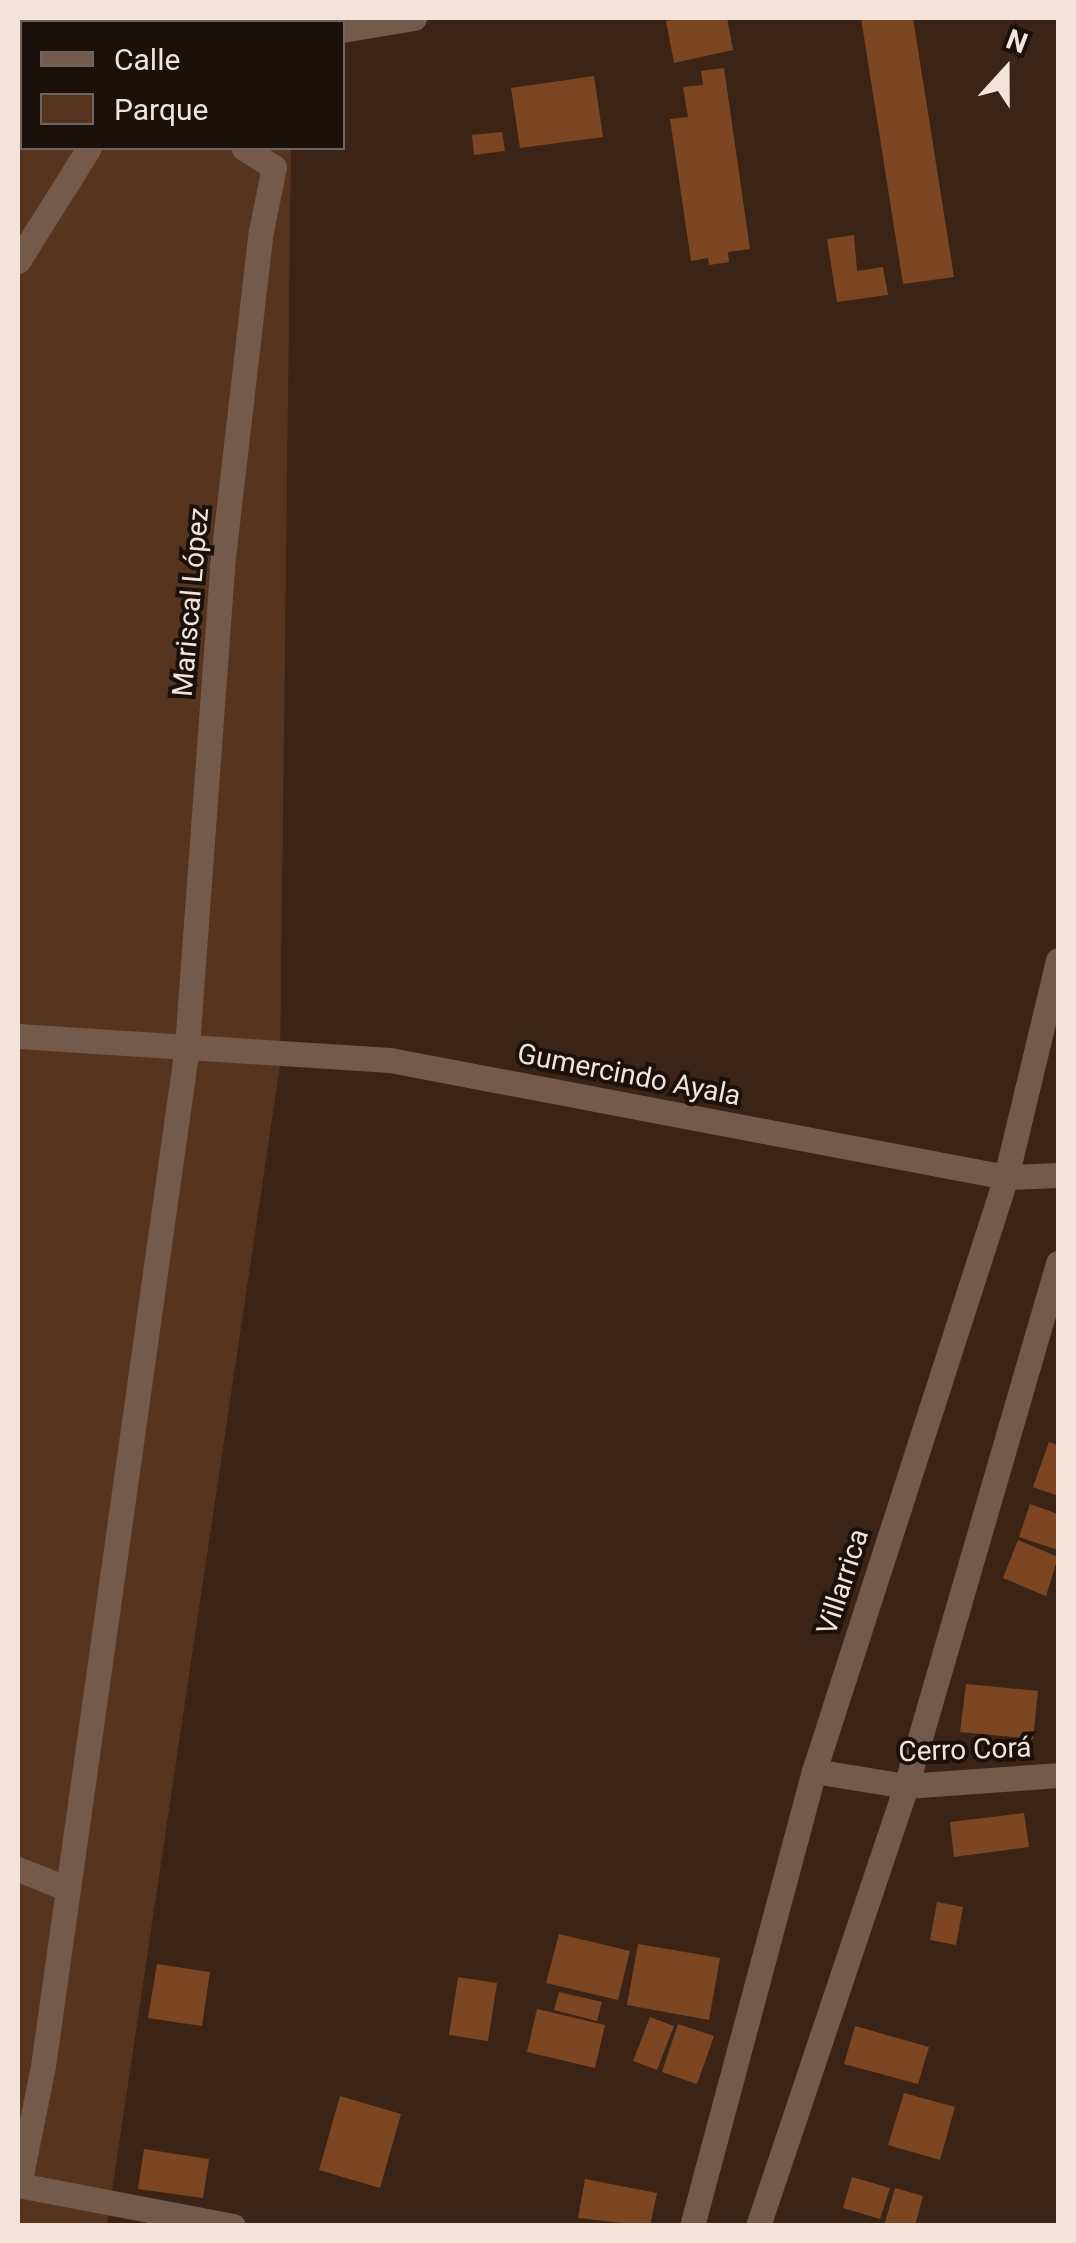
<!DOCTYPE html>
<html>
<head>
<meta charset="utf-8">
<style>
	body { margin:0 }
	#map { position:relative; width:1076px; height:2243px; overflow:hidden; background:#3b2415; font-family:Roboto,sans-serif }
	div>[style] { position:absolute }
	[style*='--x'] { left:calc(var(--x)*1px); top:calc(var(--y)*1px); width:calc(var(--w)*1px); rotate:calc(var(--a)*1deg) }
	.green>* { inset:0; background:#553420 }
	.building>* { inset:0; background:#7c4622 }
	.minor>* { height:25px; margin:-12.5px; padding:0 12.5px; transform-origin:12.5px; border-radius:12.5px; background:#735a4b }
	.tertiary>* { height:25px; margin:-12.5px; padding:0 12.5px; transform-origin:12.5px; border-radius:12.5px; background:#735a4b }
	span { translate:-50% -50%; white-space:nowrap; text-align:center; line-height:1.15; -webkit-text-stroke:8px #1b100a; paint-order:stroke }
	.street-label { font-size:28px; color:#f3e3d9 }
	.frame { position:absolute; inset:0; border:20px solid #f3e3d9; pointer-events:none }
	.legend { position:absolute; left:20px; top:20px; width:325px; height:130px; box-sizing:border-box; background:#1b100a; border:2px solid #71645d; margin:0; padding:12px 18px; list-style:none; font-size:30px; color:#f3e3d9 }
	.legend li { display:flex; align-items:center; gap:20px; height:50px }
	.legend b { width:50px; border:2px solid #71645d }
	.north { position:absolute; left:956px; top:20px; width:100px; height:100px; -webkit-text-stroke:8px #1b100a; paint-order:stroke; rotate:21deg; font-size:28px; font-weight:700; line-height:40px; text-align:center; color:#f3e3d9 }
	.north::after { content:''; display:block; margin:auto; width:35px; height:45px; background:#f3e3d9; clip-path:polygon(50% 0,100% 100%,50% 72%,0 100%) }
</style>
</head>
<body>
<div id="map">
	<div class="green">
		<div style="clip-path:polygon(22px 124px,22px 148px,291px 148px,280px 1066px,107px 2225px,18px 2226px,18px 125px)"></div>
	</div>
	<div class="building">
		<div style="clip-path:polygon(683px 18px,727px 18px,733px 50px,674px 63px,666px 21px)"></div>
		<div style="clip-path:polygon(861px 18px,913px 18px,954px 277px,903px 284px)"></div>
		<div style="clip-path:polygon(724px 68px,750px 249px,728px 252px,729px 262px,709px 265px,708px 258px,691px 261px,670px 119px,688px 117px,683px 87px,703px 85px,701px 71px)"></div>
		<div style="clip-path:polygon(594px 76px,603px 137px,520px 148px,511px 88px)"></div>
		<div style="clip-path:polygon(502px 132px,505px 151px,474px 155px,472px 135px)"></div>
		<div style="clip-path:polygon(854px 235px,857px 271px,883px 267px,888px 295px,837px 302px,827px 239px)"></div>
		<div style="clip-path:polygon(1049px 1442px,1058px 1445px,1058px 1496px,1033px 1487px)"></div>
		<div style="clip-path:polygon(1030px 1504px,1058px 1514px,1058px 1550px,1019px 1537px)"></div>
		<div style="clip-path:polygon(1018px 1540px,1058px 1557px,1046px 1596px,1003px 1578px)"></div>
		<div style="clip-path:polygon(966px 1684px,1038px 1691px,1033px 1739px,960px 1732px)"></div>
		<div style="clip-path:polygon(1024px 1813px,1029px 1847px,954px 1857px,950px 1822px)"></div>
		<div style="clip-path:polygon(937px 1902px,963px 1907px,956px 1945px,930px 1940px)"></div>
		<div style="clip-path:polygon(559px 1934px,630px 1951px,618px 2000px,546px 1983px)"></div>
		<div style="clip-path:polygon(638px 1944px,720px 1958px,709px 2020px,627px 2005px)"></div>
		<div style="clip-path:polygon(157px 1964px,210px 1972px,202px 2026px,148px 2018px)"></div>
		<div style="clip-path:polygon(458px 1977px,497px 1983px,488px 2041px,449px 2035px)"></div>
		<div style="clip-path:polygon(559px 1992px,602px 2002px,597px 2021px,554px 2010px)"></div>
		<div style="clip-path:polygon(537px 2009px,605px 2025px,595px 2068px,527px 2052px)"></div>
		<div style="clip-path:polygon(650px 2017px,674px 2026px,657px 2070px,633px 2061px)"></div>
		<div style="clip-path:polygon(678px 2024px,714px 2036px,697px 2084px,662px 2072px)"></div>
		<div style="clip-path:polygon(855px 2026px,929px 2047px,918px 2084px,844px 2064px)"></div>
		<div style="clip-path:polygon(904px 2093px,955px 2107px,940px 2160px,888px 2145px)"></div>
		<div style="clip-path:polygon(340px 2096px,401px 2114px,380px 2188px,319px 2170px)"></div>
		<div style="clip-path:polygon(144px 2149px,209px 2159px,203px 2198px,138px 2189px)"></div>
		<div style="clip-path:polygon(852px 2177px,890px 2188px,880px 2219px,843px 2208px)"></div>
		<div style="clip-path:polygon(585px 2179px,657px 2193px,650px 2226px,578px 2218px)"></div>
		<div style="clip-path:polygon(895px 2188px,923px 2196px,915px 2226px,884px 2226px)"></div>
	</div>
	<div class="minor">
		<div style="--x:300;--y:18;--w:4;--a:90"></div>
		<div style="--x:342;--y:30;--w:73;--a:-9.5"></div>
		<div style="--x:18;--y:83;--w:4;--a:-14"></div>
		<div style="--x:18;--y:261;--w:133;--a:-57.9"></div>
		<div style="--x:18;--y:1036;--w:373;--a:3.7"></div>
		<div style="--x:390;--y:1060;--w:627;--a:10.75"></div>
		<div style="--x:1006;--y:1177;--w:52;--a:-2.2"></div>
		<div style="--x:814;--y:1771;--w:93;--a:9.3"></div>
		<div style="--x:906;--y:1786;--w:152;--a:-4.1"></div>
		<div style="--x:18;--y:1869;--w:54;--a:21.8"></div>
		<div style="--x:233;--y:2226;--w:218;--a:-169.2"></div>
		<div style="--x:19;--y:2185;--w:121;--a:-78.6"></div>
		<div style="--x:43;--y:2066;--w:1030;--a:-81.96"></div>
		<div style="--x:187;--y:1046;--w:481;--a:-85.8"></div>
		<div style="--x:222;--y:566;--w:337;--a:-83.4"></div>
		<div style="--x:261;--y:231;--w:65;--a:-78.5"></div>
		<div style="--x:274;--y:167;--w:36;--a:-148"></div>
	</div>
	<div class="tertiary">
		<div style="--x:692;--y:2226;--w:471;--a:-75"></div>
		<div style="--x:814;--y:1771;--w:624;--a:-72.09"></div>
		<div style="--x:1006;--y:1177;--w:223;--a:-76.5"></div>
		<div style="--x:758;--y:2226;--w:464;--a:-71.4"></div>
		<div style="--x:906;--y:1786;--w:545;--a:-73.79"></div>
	</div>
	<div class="street-label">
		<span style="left:191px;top:602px;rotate:-85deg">Mariscal López</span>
		<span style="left:629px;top:1075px;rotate:11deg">Gumercindo Ayala</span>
		<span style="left:843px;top:1582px;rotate:-72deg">Villarrica</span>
		<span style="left:965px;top:1750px;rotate:-2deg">Cerro Corá</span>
	</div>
	<div class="frame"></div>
	<ul class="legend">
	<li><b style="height:12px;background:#735a4b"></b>Calle</li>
	<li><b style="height:28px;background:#553420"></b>Parque</li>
	</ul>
	<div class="north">N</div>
</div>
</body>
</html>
